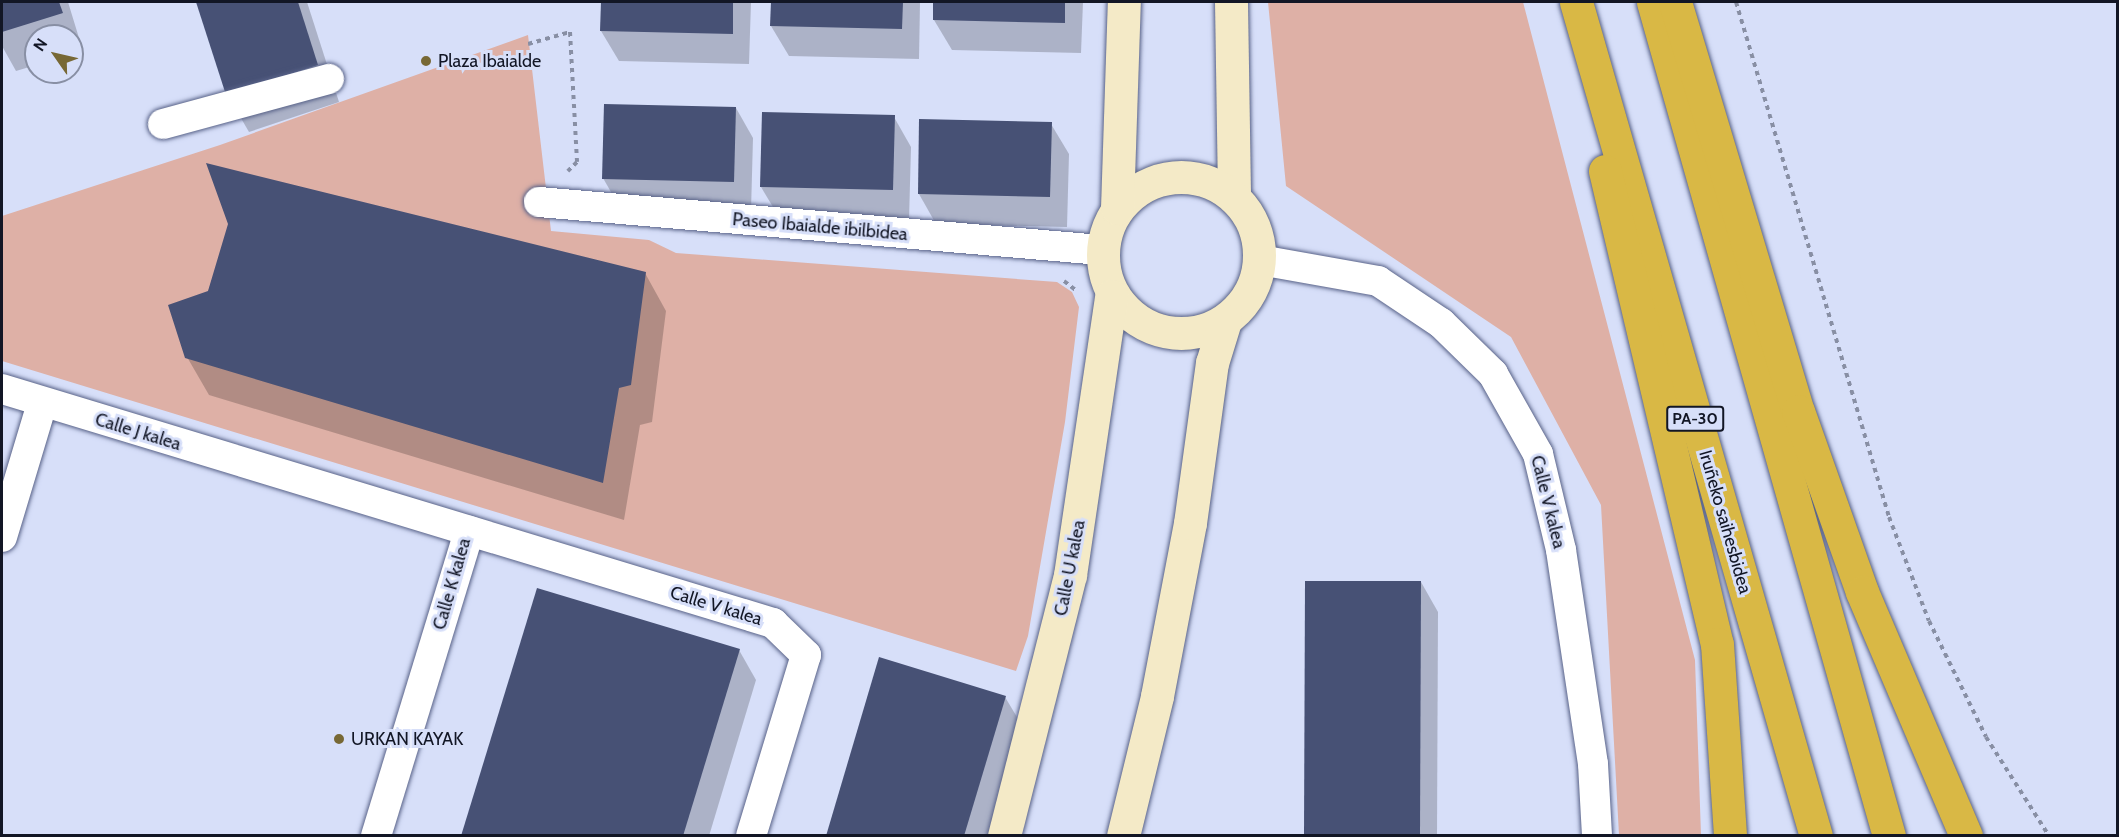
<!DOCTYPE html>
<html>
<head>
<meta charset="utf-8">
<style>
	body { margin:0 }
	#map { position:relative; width:2119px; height:837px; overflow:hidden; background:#d7dff9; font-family:Cabin,sans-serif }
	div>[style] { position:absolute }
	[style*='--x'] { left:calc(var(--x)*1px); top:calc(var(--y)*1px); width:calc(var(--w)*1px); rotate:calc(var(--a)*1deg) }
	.green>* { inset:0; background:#deb0a6 }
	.shadow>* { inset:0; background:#0003 }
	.building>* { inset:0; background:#475175 }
	.path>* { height:4px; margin-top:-2px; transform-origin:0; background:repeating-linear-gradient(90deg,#888fa4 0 4.5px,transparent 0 9px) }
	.roads { filter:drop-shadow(0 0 2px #586288) drop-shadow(0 0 2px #586288) }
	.street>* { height:30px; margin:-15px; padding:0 15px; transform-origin:15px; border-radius:15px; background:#fff }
	.secondary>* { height:33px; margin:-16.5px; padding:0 16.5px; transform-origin:16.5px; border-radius:16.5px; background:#f4eac7 }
	.secondary>.ring { margin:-16.5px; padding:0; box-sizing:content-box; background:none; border:33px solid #f4eac7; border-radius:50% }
	.highway>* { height:33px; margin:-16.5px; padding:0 16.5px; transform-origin:16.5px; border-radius:16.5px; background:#d9b845 }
	.dots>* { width:16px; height:16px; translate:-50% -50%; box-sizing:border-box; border:3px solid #d7dff9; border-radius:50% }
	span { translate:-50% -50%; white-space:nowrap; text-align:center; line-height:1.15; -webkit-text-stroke:6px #d7dff9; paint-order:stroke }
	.shield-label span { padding:2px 4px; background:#d7dff9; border:2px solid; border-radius:4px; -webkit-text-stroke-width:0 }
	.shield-label { font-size:16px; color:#121625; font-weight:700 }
	.poi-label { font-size:18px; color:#121625 }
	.left { translate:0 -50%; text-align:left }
	.street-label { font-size:18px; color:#121625 }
	.frame { position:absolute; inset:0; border:3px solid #121625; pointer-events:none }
	.north { position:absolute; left:24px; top:24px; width:60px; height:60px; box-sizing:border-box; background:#d7dff9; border:2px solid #888fa4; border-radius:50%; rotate:304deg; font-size:16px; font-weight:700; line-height:24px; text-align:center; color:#121625 }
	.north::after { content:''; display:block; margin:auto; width:21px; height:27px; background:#776835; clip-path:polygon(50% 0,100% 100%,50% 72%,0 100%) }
</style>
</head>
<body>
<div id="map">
	<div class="green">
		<div style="clip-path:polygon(1268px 2px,1523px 2px,1695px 660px,1701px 835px,1619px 835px,1601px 505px,1511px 337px,1286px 186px)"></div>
		<div style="clip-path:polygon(528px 35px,551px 231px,649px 240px,676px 253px,1057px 282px,1072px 292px,1079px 307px,1065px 422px,1028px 636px,1016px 671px,2px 361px,2px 216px,220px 145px)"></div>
	</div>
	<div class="shadow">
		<div style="clip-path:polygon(2px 2px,68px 2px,83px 51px,72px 54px,72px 36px,36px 36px,36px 65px,16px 71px,2px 46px)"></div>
		<div style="clip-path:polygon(198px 2px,307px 2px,339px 102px,249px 132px,227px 94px)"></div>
		<div style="clip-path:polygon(602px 2px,751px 2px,749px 64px,619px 61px,601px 31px)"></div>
		<div style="clip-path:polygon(772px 2px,920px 2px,919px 59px,789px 56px,771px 26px)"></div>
		<div style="clip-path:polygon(935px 2px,1083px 2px,1081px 53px,952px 50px,934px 20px)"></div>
		<div style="clip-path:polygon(736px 108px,753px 138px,751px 211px,620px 208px,603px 178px)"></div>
		<div style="clip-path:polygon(894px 117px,911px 147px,909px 220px,779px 217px,761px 187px)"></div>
		<div style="clip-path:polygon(1051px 124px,1069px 154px,1067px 227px,936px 224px,919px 194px)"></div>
		<div style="clip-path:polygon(230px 224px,645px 273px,666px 311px,652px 422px,640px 425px,624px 520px,209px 395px,187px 357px)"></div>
		<div style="clip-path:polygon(1421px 582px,1438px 612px,1437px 836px,1306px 836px)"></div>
		<div style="clip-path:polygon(739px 650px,756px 680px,709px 836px,463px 836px)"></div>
		<div style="clip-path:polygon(1005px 697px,1023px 727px,990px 836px,827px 836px)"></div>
	</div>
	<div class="building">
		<div style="clip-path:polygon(2px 2px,59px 2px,63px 13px,2px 32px)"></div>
		<div style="clip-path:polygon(196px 2px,298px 2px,318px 65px,226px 95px)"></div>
		<div style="clip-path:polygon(601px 2px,733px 2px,733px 34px,600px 31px)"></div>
		<div style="clip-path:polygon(771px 2px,903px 2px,902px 29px,770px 26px)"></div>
		<div style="clip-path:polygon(933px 2px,1065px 2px,1065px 23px,933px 20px)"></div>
		<div style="clip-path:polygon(604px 104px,736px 107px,734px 182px,602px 179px)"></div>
		<div style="clip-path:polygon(762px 112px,895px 115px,893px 190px,760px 187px)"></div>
		<div style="clip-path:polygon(919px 119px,1052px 122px,1050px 197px,918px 194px)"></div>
		<div style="clip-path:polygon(206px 163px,646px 272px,631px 385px,619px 388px,603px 483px,185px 358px,168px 305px,208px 291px,228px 224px)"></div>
		<div style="clip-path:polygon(1305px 581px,1421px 581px,1420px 836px,1304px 836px)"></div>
		<div style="clip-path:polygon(537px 588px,740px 649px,683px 836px,461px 836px)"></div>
		<div style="clip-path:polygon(879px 657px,1006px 696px,964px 836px,826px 836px)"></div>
	</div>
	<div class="path">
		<div style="--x:1736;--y:2;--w:537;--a:73.45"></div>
		<div style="--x:1889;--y:517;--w:111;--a:69"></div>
		<div style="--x:1929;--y:621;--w:129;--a:63.8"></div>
		<div style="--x:1986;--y:737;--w:117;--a:57.5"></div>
		<div style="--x:528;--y:44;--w:44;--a:-15.9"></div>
		<div style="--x:570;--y:32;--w:130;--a:86.9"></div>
		<div style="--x:577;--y:162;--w:13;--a:135"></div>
		<div style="--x:1064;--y:281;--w:16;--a:38"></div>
	</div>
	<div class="roads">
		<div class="street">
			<div style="--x:163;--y:124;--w:172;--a:-15.2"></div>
			<div style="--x:539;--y:202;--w:564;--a:4.88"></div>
			<div style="--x:1260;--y:260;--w:120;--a:10.1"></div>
			<div style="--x:1378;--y:281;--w:76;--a:33.7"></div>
			<div style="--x:1441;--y:323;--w:73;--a:44.4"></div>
			<div style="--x:1493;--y:374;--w:92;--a:60.6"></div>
			<div style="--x:1538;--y:454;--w:99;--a:76.5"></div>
			<div style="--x:1561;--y:550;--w:216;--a:81.5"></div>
			<div style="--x:1593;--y:764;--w:72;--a:86.8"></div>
			<div style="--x:2;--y:389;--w:806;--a:16.88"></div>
			<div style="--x:773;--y:623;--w:46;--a:44.1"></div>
			<div style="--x:806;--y:655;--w:189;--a:106.9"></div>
			<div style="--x:2;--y:537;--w:139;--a:-73.3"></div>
			<div style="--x:376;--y:836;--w:319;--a:-73"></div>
		</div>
		<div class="secondary">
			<div style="--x:1231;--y:2;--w:195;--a:89.1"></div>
			<div class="ring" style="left:1103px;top:177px;width:123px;height:123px"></div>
			<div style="--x:1117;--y:208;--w:206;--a:-88.1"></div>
			<div style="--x:1004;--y:836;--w:269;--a:-75.8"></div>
			<div style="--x:1070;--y:575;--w:282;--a:-81.6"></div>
			<div style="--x:1123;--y:836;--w:144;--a:-76.3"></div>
			<div style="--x:1157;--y:696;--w:176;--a:-79.2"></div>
			<div style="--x:1190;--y:523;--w:162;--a:-82.2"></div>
			<div style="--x:1212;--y:363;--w:44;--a:-72.8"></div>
		</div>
		<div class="highway">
			<div style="--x:1576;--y:2;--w:868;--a:73.95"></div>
			<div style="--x:1653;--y:2;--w:867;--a:74.2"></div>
			<div style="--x:1675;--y:2;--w:427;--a:73.3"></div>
			<div style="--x:1798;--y:411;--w:192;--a:70.5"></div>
			<div style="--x:1862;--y:592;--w:265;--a:66.9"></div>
			<div style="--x:1605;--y:171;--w:486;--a:76.7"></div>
			<div style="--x:1717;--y:644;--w:192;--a:86.1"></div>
		</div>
	</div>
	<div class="dots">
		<div style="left:426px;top:61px;background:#776835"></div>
		<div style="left:339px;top:739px;background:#776835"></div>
	</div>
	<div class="shield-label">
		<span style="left:1695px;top:419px">PA-30</span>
	</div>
	<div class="poi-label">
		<span class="left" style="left:438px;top:61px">Plaza Ibaialde</span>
		<span class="left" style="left:351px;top:739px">URKAN KAYAK</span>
	</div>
	<div class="street-label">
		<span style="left:820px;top:227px;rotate:5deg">Paseo Ibaialde ibilbidea</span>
		<span style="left:138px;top:432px;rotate:17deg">Calle J kalea</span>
		<span style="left:1548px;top:502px;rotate:76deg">Calle V kalea</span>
		<span style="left:1725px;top:522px;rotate:74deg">Iruñeko saihesbidea</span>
		<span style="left:1070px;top:568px;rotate:-79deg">Calle U kalea</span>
		<span style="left:452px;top:584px;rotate:-74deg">Calle K kalea</span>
		<span style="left:716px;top:606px;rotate:17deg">Calle V kalea</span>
	</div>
	<div class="frame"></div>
	<div class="north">N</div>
</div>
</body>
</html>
